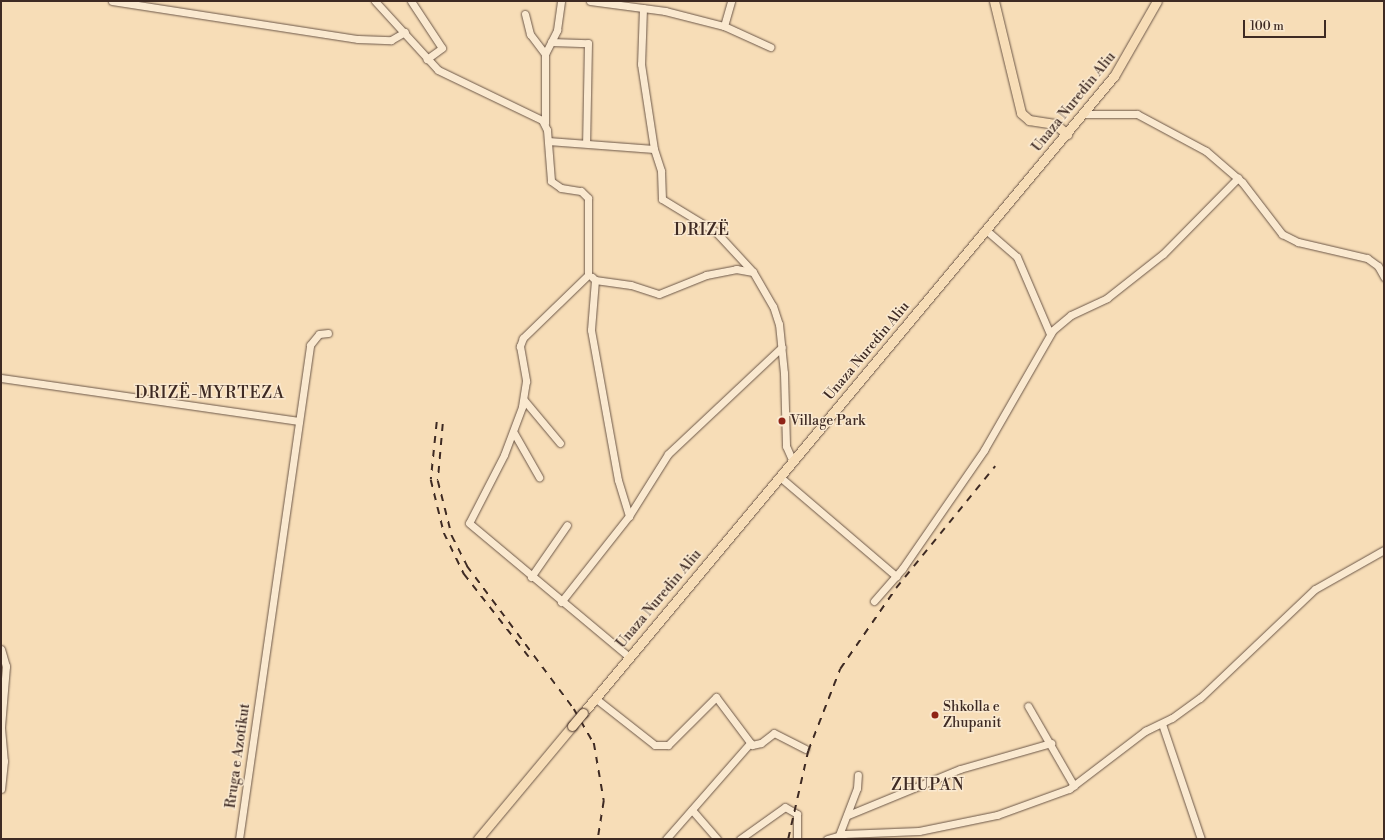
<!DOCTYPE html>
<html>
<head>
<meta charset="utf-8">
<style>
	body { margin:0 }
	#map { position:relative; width:1385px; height:840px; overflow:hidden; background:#f7ddb7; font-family:"Libre Bodoni",serif }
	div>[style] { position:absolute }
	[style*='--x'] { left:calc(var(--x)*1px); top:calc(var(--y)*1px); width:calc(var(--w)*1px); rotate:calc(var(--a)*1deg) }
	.roads { filter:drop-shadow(0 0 1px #6c5748) drop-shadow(0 0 1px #6c5748) }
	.minor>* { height:7px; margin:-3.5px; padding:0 3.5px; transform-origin:3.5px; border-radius:3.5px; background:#fae9d0 }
	.major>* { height:9px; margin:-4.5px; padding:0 4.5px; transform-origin:4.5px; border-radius:4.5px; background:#f7ddb7 }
	.rail>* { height:1.5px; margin-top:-0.75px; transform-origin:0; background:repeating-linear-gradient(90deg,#3e2a23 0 7px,transparent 0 14px) }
	.bridges { filter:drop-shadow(0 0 1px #3e2a23) drop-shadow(0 0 1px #3e2a23) }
	.major-bridge>* { height:9px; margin:-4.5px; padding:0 4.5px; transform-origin:4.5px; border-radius:4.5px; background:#f7ddb7 }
	.dots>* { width:11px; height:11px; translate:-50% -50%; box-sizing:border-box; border:2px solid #fae9d0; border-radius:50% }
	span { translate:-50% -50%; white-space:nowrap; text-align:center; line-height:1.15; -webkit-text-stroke:3px #fae9d0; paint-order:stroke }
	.street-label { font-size:14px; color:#3e2a23 }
	.poi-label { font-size:14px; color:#3e2a23 }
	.left { translate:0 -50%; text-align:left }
	.quarter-label { font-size:16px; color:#3e2a23; letter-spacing:1px }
	.frame { position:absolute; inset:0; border:2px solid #3e2a23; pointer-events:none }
	.scale { position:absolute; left:1243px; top:20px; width:83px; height:18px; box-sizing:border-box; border:2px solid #3e2a23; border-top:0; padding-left:5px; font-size:12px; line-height:14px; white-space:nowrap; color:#3e2a23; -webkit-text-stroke:3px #fae9d0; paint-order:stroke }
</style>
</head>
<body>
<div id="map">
	<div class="roads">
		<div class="minor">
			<div style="--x:112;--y:1;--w:249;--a:8.8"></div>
			<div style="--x:358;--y:39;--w:33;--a:2"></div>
			<div style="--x:391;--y:40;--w:16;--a:-30"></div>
			<div style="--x:375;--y:1;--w:93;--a:47.6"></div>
			<div style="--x:438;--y:70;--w:115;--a:25.7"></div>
			<div style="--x:542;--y:120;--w:11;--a:63"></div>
			<div style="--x:547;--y:130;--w:51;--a:85.5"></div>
			<div style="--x:551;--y:181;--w:12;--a:35"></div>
			<div style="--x:561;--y:188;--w:20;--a:9"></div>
			<div style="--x:581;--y:191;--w:10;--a:45"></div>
			<div style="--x:588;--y:198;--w:77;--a:90"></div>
			<div style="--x:588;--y:275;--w:91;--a:135.9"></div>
			<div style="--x:523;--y:338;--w:9;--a:111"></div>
			<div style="--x:520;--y:346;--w:36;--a:80"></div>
			<div style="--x:526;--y:381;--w:26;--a:99"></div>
			<div style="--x:522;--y:407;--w:51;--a:110.6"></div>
			<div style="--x:504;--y:455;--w:76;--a:117.2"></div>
			<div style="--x:469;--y:523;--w:209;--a:39.9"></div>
			<div style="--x:411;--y:1;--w:56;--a:56.6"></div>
			<div style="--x:442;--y:48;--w:19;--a:144"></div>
			<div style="--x:590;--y:1;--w:76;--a:7.6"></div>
			<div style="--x:665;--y:11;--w:61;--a:14.3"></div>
			<div style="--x:724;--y:26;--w:26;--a:-74"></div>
			<div style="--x:643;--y:8;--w:56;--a:92"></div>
			<div style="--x:641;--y:64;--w:86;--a:81.3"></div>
			<div style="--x:654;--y:149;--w:23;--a:72"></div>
			<div style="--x:661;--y:171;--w:28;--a:88"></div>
			<div style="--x:662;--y:199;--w:63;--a:31.4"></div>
			<div style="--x:716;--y:232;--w:54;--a:47.2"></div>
			<div style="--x:753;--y:272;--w:39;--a:60"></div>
			<div style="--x:773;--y:306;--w:19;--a:72"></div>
			<div style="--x:779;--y:324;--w:49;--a:84.2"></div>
			<div style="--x:784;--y:373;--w:73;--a:88.4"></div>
			<div style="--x:786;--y:446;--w:17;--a:66"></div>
			<div style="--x:525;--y:14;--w:21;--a:76"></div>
			<div style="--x:530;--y:34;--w:25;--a:53"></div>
			<div style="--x:724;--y:26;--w:51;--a:24.5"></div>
			<div style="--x:551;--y:42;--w:37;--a:2"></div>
			<div style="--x:588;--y:43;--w:100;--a:91.1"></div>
			<div style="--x:1083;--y:114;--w:54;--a:0"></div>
			<div style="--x:1137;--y:114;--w:78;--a:28.2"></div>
			<div style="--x:1206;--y:151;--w:48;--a:40.7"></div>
			<div style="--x:1242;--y:182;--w:66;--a:52.4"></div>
			<div style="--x:1282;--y:234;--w:18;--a:27"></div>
			<div style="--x:1298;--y:242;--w:71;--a:13.1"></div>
			<div style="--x:1367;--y:258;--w:14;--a:36"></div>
			<div style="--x:1378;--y:266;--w:13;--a:61"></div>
			<div style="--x:545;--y:123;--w:69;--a:-90"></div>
			<div style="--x:545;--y:54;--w:27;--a:-63"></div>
			<div style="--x:557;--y:30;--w:29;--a:-82"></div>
			<div style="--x:548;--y:141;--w:106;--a:4.3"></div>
			<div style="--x:986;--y:230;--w:41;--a:41.1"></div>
			<div style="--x:1017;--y:257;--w:84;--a:66.8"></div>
			<div style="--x:592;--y:277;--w:4;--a:45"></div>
			<div style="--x:595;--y:280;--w:36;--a:8"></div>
			<div style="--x:631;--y:285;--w:29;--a:18"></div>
			<div style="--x:659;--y:294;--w:51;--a:-22"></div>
			<div style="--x:706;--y:275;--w:31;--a:-11"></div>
			<div style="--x:736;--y:269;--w:17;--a:10"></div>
			<div style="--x:595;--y:280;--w:50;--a:94.6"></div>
			<div style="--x:591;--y:330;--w:152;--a:79.8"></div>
			<div style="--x:618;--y:480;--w:38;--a:73"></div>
			<div style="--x:1;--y:378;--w:301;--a:8.2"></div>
			<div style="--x:524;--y:400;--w:56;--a:50.1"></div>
			<div style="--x:514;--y:433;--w:51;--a:60.4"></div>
			<div style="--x:780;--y:477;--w:153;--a:40.5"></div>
			<div style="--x:531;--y:577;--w:63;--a:-55.3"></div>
			<div style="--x:874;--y:601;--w:43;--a:-48.8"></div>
			<div style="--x:902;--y:569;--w:145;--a:-55.4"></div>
			<div style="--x:984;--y:450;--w:138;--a:-60.1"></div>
			<div style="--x:1053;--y:330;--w:23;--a:-40"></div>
			<div style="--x:1071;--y:315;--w:40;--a:-25"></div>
			<div style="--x:1107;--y:298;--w:71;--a:-38.2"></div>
			<div style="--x:1163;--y:254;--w:107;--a:-45.4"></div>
			<div style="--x:561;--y:602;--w:110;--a:-51.7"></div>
			<div style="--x:629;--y:516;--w:73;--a:-57.8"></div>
			<div style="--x:668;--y:454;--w:156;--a:-43.2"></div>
			<div style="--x:1;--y:649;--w:18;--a:74"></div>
			<div style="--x:6;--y:666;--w:61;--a:94.7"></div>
			<div style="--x:595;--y:698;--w:76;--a:38.1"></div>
			<div style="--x:655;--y:745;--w:13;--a:0"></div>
			<div style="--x:668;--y:745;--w:68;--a:-45"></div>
			<div style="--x:716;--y:697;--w:60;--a:53.1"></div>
			<div style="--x:752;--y:745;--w:9;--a:-13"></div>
			<div style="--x:761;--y:743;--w:16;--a:-38"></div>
			<div style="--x:774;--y:733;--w:35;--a:27"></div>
			<div style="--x:1028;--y:706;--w:92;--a:60.1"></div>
			<div style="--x:1162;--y:724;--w:121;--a:71.3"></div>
			<div style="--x:1;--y:728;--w:33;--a:85"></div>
			<div style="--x:4;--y:761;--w:28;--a:96"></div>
			<div style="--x:692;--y:810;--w:38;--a:49"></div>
			<div style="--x:848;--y:815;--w:121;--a:-22.3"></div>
			<div style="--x:960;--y:769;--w:95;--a:-15.9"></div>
			<div style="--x:839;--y:835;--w:50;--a:-69"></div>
			<div style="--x:857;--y:788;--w:13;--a:-86"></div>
			<div style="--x:239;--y:839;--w:499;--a:-81.8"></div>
			<div style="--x:310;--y:345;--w:14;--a:-51"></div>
			<div style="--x:319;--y:334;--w:9;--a:-6"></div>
			<div style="--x:666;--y:839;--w:128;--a:-48.8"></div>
			<div style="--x:740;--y:839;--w:55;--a:-35.4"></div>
			<div style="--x:785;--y:807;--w:14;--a:30"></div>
			<div style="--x:797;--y:814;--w:25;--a:90"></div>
			<div style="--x:827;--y:839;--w:18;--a:-16"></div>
			<div style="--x:844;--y:834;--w:75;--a:-2.3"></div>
			<div style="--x:919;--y:831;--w:80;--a:-11.6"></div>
			<div style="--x:997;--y:815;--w:77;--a:-19.9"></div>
			<div style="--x:1069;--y:789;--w:96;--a:-37.3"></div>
			<div style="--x:1145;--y:731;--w:30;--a:-26"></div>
			<div style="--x:1172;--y:718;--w:34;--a:-36"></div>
			<div style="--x:1200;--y:698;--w:158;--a:-43.5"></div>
			<div style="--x:1315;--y:589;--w:79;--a:-29.5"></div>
		</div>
		<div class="major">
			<div style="--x:994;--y:1;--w:115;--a:76.4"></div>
			<div style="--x:1021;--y:113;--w:11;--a:41"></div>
			<div style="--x:1029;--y:120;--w:26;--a:9"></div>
			<div style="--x:1055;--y:124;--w:16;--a:40"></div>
			<div style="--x:583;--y:713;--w:829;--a:-50.19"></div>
			<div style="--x:1114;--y:76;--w:86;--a:-60.2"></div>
			<div style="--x:478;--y:839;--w:147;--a:-50.2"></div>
		</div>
	</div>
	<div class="rail">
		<div style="--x:437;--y:422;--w:58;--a:95.9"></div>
		<div style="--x:431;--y:480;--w:55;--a:76.2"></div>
		<div style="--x:444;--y:533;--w:46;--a:64"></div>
		<div style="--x:464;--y:574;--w:105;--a:51.9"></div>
		<div style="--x:443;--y:424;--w:57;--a:95"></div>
		<div style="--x:438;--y:481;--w:57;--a:75.7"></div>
		<div style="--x:452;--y:536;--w:34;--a:63"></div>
		<div style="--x:467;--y:566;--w:179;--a:53.2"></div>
		<div style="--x:574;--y:709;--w:39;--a:60"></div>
		<div style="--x:594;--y:743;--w:59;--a:80.2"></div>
		<div style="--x:604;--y:801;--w:38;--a:99"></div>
		<div style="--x:788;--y:839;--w:90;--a:-77.2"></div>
		<div style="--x:808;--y:751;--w:88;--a:-68.7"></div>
		<div style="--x:840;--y:669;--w:98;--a:-55.3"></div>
		<div style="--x:896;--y:588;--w:157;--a:-50.9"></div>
	</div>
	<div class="bridges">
		<div class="major-bridge">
			<div style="--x:572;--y:726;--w:17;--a:-50"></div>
		</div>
	</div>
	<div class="dots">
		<div style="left:782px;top:421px;background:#8f2418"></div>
		<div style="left:935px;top:715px;background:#8f2418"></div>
	</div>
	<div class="street-label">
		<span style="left:1074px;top:102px;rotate:-51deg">Unaza Nuredin Aliu</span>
		<span style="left:867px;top:351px;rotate:-50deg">Unaza Nuredin Aliu</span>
		<span style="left:659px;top:599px;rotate:-50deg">Unaza Nuredin Aliu</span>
		<span style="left:238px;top:756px;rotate:-82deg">Rruga e Azotikut</span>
	</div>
	<div class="poi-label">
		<span class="left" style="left:790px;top:421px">Village Park</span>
		<span class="left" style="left:943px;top:715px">Shkolla e<br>Zhupanit</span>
	</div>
	<div class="quarter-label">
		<span style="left:702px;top:230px">DRIZË</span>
		<span style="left:210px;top:393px">DRIZË-MYRTEZA</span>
		<span style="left:928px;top:785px">ZHUPAN</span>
	</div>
	<div class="frame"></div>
	<div class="scale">100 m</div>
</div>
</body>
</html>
